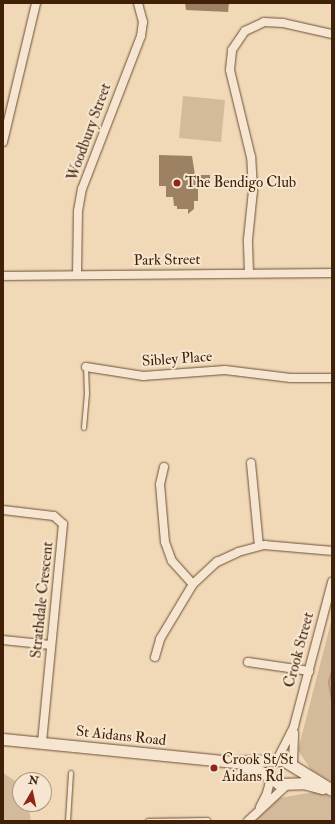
<!DOCTYPE html>
<html>
<head>
<meta charset="utf-8">
<style>
	body { margin:0 }
	#map { position:relative; width:335px; height:824px; overflow:hidden; background:#f1d9b8; font-family:"IM FELL Double Pica",serif }
	div>[style] { position:absolute }
	[style*='--x'] { left:calc(var(--x)*1px); top:calc(var(--y)*1px); width:calc(var(--w)*1px); rotate:calc(var(--a)*1deg) }
	.green>* { inset:0; background:#d3ba9a }
	.stream>* { height:2px; margin:-1px; padding:0 1px; transform-origin:1px; border-radius:1px; background:#b59a7c }
	.building>* { inset:0; background:#9c8163 }
	.roads { filter:drop-shadow(0 0 1px #6c4f33) drop-shadow(0 0 1px #6c4f33) }
	.lane>* { height:4px; margin:-2px; padding:0 2px; transform-origin:2px; border-radius:2px; background:#f6e6d1 }
	.street>* { height:8px; margin:-4px; padding:0 4px; transform-origin:4px; border-radius:4px; background:#f6e6d1 }
	.secondary>* { height:11px; margin:-5.5px; padding:0 5.5px; transform-origin:5.5px; border-radius:5.5px; background:#f6e6d1 }
	.dots>* { width:11px; height:11px; translate:-50% -50%; box-sizing:border-box; border:2px solid #f6e6d1; border-radius:50% }
	span { translate:-50% -50%; white-space:nowrap; text-align:center; line-height:1.15; -webkit-text-stroke:4px #f6e6d1; paint-order:stroke }
	.street-label { font-size:15px; color:#402107 }
	.poi-label { font-size:15px; color:#402107 }
	.left { translate:0 -50%; text-align:left }
	.frame { position:absolute; inset:0; border:4px solid #402107; pointer-events:none }
	.north { position:absolute; left:12px; top:772px; width:40px; height:40px; box-sizing:border-box; background:#f6e6d1; border:1px solid #ad9780; border-radius:50%; rotate:9deg; font-size:11px; font-weight:700; line-height:16px; text-align:center; color:#402107 }
	.north::after { content:''; display:block; margin:auto; width:14px; height:18px; background:#8f2418; clip-path:polygon(50% 0,100% 100%,50% 72%,0 100%) }
</style>
</head>
<body>
<div id="map">
	<div class="green">
		<div style="clip-path:polygon(183px 96px,225px 100px,221px 142px,179px 138px)"></div>
		<div style="clip-path:polygon(332px 618px,332px 782px,311px 770px,298px 750px)"></div>
		<div style="clip-path:polygon(3px 773px,20px 784px,20px 804px,28px 804px,31px 821px,3px 821px)"></div>
		<div style="clip-path:polygon(320px 791px,332px 798px,332px 821px,255px 821px,279px 798px)"></div>
	</div>
	<div class="stream">
		<div style="--x:332;--y:671;--w:11;--a:105"></div>
		<div style="--x:329;--y:682;--w:20;--a:81"></div>
	</div>
	<div class="building">
		<div style="clip-path:polygon(185px 3px,229px 3px,228px 12px,186px 10px)"></div>
		<div style="clip-path:polygon(159px 155px,192px 156px,195px 175px,210px 175px,210px 180px,198px 180px,198px 201px,194px 201px,194px 209px,188px 214px,188px 209px,177px 209px,177px 206px,174px 206px,173px 197px,166px 197px,166px 186px,159px 186px)"></div>
	</div>
	<div class="roads">
		<div class="lane">
			<div style="--x:84;--y:428;--w:34;--a:-85"></div>
			<div style="--x:87;--y:394;--w:27;--a:-92"></div>
			<div style="--x:68;--y:821;--w:48;--a:-86.4"></div>
			<div style="--x:148;--y:821;--w:60;--a:-1"></div>
		</div>
		<div class="street">
			<div style="--x:3;--y:142;--w:143;--a:-76.6"></div>
			<div style="--x:249;--y:273;--w:34;--a:-92"></div>
			<div style="--x:248;--y:239;--w:48;--a:-84.1"></div>
			<div style="--x:253;--y:191;--w:34;--a:-93"></div>
			<div style="--x:251;--y:157;--w:89;--a:-103.6"></div>
			<div style="--x:230;--y:70;--w:20;--a:-84"></div>
			<div style="--x:232;--y:50;--w:23;--a:-56"></div>
			<div style="--x:245;--y:31;--w:21;--a:-25"></div>
			<div style="--x:264;--y:22;--w:19;--a:3"></div>
			<div style="--x:283;--y:23;--w:50;--a:12.7"></div>
			<div style="--x:77;--y:275;--w:64;--a:-89.1"></div>
			<div style="--x:78;--y:211;--w:22;--a:-80"></div>
			<div style="--x:82;--y:189;--w:164;--a:-68.9"></div>
			<div style="--x:141;--y:36;--w:14;--a:-82"></div>
			<div style="--x:143;--y:22;--w:20;--a:-105"></div>
			<div style="--x:3;--y:276;--w:329;--a:-0.5"></div>
			<div style="--x:86;--y:367;--w:58;--a:9"></div>
			<div style="--x:143;--y:376;--w:82;--a:-4.2"></div>
			<div style="--x:225;--y:370;--w:66;--a:6.9"></div>
			<div style="--x:291;--y:378;--w:41;--a:0"></div>
			<div style="--x:251;--y:463;--w:83;--a:84.5"></div>
			<div style="--x:164;--y:467;--w:17;--a:103"></div>
			<div style="--x:160;--y:484;--w:58;--a:85.1"></div>
			<div style="--x:165;--y:542;--w:20;--a:70"></div>
			<div style="--x:172;--y:561;--w:31;--a:48"></div>
			<div style="--x:3;--y:510;--w:51;--a:6.7"></div>
			<div style="--x:54;--y:516;--w:12;--a:42"></div>
			<div style="--x:63;--y:524;--w:219;--a:95.5"></div>
			<div style="--x:3;--y:640;--w:48;--a:5.9"></div>
			<div style="--x:155;--y:657;--w:19;--a:-74"></div>
			<div style="--x:160;--y:639;--w:64;--a:-59"></div>
			<div style="--x:193;--y:584;--w:33;--a:-43"></div>
			<div style="--x:217;--y:562;--w:23;--a:-25"></div>
			<div style="--x:238;--y:552;--w:28;--a:-15"></div>
			<div style="--x:265;--y:545;--w:67;--a:5.1"></div>
			<div style="--x:248;--y:662;--w:62;--a:8.4"></div>
			<div style="--x:277;--y:760;--w:38;--a:-63"></div>
			<div style="--x:294;--y:726;--w:149;--a:-75.2"></div>
			<div style="--x:293;--y:764;--w:31;--a:-88"></div>
			<div style="--x:260;--y:807;--w:16;--a:-63"></div>
			<div style="--x:267;--y:793;--w:16;--a:-75"></div>
			<div style="--x:248;--y:821;--w:54;--a:-42.8"></div>
		</div>
		<div class="secondary">
			<div style="--x:3;--y:739;--w:233;--a:5.7"></div>
			<div style="--x:235;--y:762;--w:48;--a:-2.4"></div>
			<div style="--x:283;--y:760;--w:57;--a:31.5"></div>
			<div style="--x:245;--y:766;--w:20;--a:20"></div>
			<div style="--x:264;--y:773;--w:19;--a:36"></div>
			<div style="--x:279;--y:784;--w:24;--a:-2"></div>
			<div style="--x:303;--y:783;--w:20;--a:15"></div>
		</div>
	</div>
	<div class="dots">
		<div style="left:177px;top:183px;background:#8f2418"></div>
		<div style="left:214px;top:768px;background:#8f2418"></div>
	</div>
	<div class="street-label">
		<span style="left:89px;top:132px;rotate:-70deg">Woodbury Street</span>
		<span style="left:167px;top:260px;rotate:-1deg">Park Street</span>
		<span style="left:177px;top:359px;rotate:-4deg">Sibley Place</span>
		<span style="left:42px;top:600px;rotate:-84deg">Strathdale Crescent</span>
		<span style="left:299px;top:650px;rotate:-75deg">Crook Street</span>
		<span style="left:121px;top:736px;rotate:6deg">St Aidans Road</span>
	</div>
	<div class="poi-label">
		<span class="left" style="left:185px;top:183px">The Bendigo Club</span>
		<span class="left" style="left:222px;top:768px">Crook St/St<br>Aidans Rd</span>
	</div>
	<div class="frame"></div>
	<div class="north">N</div>
</div>
</body>
</html>
